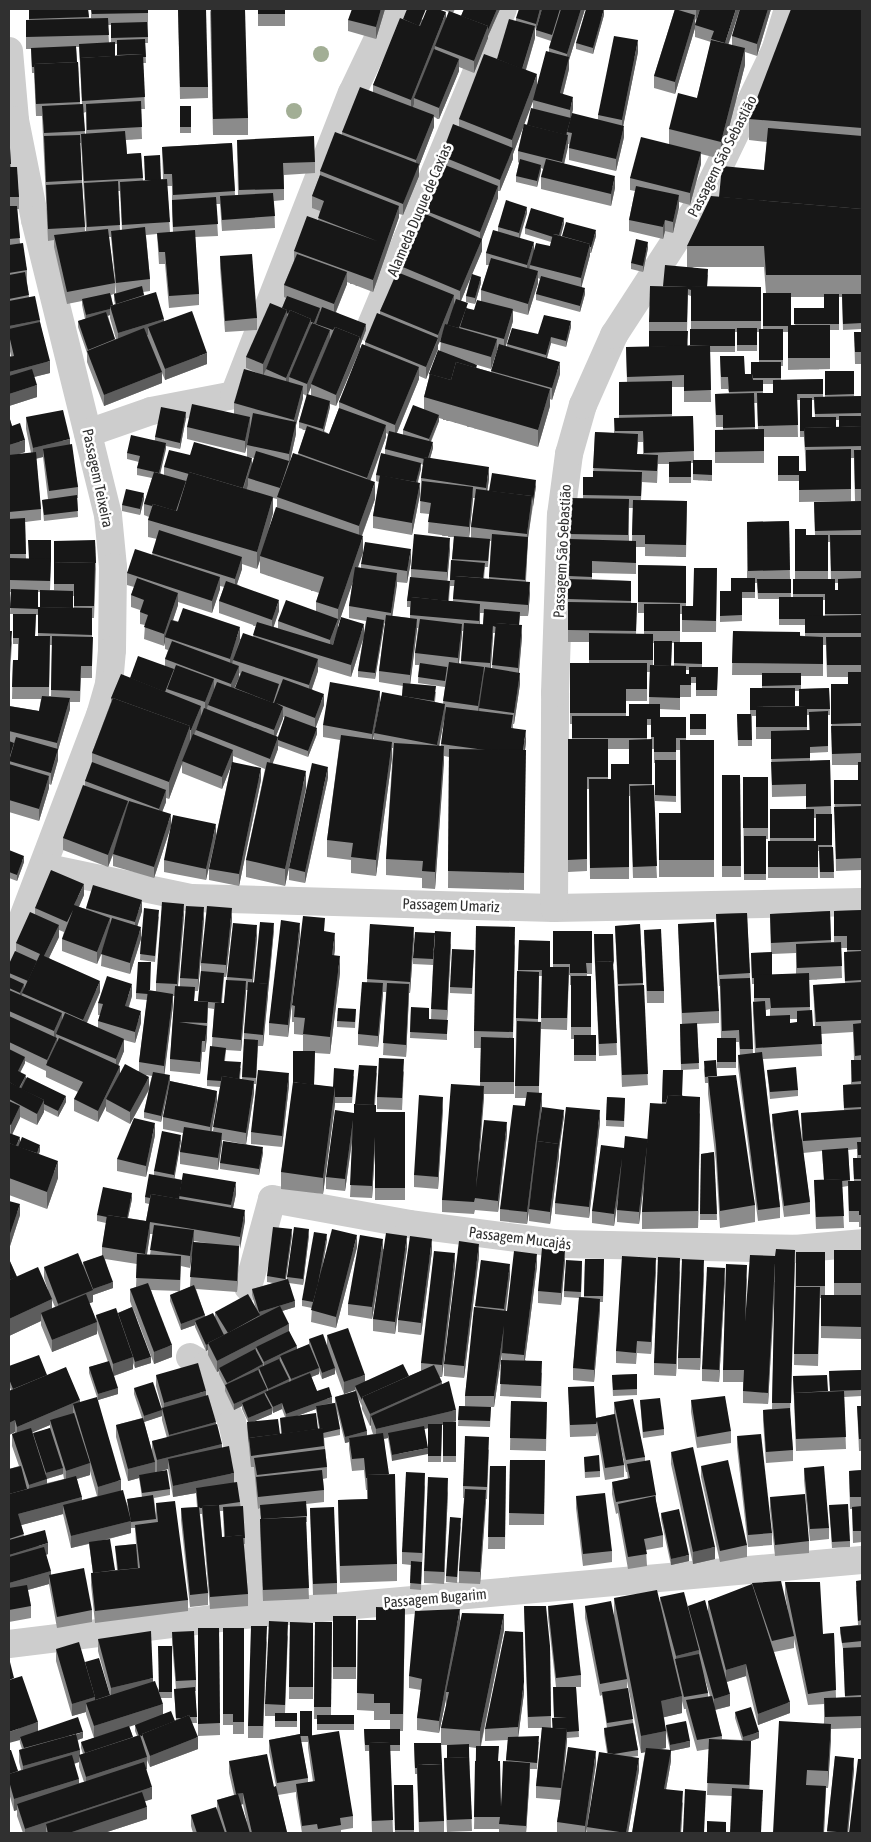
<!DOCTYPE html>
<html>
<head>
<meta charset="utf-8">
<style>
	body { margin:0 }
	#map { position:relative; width:871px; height:1842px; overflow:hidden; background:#fff; font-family:"Asap Condensed",sans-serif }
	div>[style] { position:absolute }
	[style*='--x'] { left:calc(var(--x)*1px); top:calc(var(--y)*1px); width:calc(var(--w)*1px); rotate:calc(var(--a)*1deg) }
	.minor>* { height:28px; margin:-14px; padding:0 14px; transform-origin:14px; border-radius:14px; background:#cdcdcd }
	.trees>* { width:16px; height:16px; margin:-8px; border-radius:50%; background:#a2ae95 }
	.wall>* { inset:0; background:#8b8b8b }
	.shaded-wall>* { inset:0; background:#5d5d5d }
	.building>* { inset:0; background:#171717 }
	span { translate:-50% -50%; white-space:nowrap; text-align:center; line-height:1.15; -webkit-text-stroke:5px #fff; paint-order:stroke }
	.street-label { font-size:15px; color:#303030 }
	.frame { position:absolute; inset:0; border:10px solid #303030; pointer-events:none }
</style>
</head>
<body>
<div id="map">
	<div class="minor">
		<div style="--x:9;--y:51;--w:69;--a:85"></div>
		<div style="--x:15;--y:120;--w:102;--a:78.7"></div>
		<div style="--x:35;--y:220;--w:304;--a:76.1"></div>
		<div style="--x:108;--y:515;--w:52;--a:84.5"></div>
		<div style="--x:113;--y:567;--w:83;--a:90.7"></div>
		<div style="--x:112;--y:650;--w:34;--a:95"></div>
		<div style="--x:109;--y:684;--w:32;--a:106"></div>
		<div style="--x:100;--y:715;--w:257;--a:110.8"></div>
		<div style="--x:370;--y:328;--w:346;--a:-67.4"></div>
		<div style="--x:88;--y:433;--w:67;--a:-19.2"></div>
		<div style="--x:151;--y:411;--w:85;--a:-10.9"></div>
		<div style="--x:234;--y:395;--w:324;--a:-68.7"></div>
		<div style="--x:352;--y:93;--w:93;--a:-64.5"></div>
		<div style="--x:43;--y:867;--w:152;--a:11.8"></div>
		<div style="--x:192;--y:898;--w:362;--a:1.6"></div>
		<div style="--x:554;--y:908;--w:308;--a:-1.1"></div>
		<div style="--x:554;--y:908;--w:215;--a:-89.7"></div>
		<div style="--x:555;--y:693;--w:178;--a:-88.1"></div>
		<div style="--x:561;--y:515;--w:62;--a:-82.5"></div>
		<div style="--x:569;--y:454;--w:51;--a:-74.1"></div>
		<div style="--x:583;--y:405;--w:77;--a:-66.1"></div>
		<div style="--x:614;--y:335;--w:171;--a:-57"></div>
		<div style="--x:707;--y:192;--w:157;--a:-64.3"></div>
		<div style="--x:775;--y:51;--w:44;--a:-72.8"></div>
		<div style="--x:248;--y:1287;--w:91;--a:-74.7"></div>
		<div style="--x:272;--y:1199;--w:139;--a:10.3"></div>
		<div style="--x:409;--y:1224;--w:154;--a:7.4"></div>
		<div style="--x:562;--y:1244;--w:232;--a:1.2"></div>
		<div style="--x:794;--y:1249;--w:68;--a:-5"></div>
		<div style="--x:190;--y:1357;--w:17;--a:31"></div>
		<div style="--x:205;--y:1366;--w:62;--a:64.3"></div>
		<div style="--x:232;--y:1422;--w:98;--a:77.1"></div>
		<div style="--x:254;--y:1518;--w:96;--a:90"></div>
		<div style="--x:9;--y:1644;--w:247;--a:-7"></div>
		<div style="--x:254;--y:1614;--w:610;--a:-5.08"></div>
	</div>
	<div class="trees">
		<div style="left:321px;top:54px"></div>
		<div style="left:294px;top:111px"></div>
	</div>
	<div class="wall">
		<div style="clip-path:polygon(evenodd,29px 9px,88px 9px,89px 18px,91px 18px,91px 9px,148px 9px,148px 43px,145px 43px,146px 63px,143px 63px,145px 109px,141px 109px,142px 139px,126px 140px,127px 154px,141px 153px,143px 181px,163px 179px,162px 147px,232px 143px,235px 195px,238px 195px,237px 140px,315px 162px,315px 173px,284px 175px,284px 200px,274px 201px,275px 228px,222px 231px,220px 204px,216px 204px,218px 236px,195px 237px,199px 294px,199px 305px,169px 308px,165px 264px,159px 264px,157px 234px,146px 235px,150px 279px,150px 291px,143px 292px,144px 295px,164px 322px,207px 364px,165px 380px,162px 373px,162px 383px,104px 406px,87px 362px,87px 353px,78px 327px,78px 321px,85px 319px,82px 305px,82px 301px,67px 304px,54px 247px,54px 240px,48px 241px,42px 116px,36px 116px,34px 73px,32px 73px,31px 49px,26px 49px,26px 20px,29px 20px,29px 9px,108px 25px,111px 25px,111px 42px,109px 43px,108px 25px,29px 9px,115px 44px,117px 44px,117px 55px,115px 56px,115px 44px,29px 9px,76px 47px,79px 47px,82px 104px,80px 104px,78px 62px,77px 62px,76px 47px,29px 9px,86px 112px,86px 134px,85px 134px,83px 113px,86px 112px,29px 9px,80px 143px,81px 143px,86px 231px,85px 231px,80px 143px,29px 9px,167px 186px,172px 186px,172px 211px,173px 232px,170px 232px,167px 186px,29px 9px,118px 191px,120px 191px,122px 230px,120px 230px,118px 191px,29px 9px,109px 237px,111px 237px,116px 293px,115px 293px,115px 283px,109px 237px,29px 9px,114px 294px,114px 300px,115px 304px,113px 305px,111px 295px,114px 294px,29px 9px,110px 315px,110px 318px,116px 339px,115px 339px,108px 316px,110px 315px)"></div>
		<div style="clip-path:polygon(178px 9px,208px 87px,208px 98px,180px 99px)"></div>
		<div style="clip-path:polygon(210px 9px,248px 118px,248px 135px,213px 135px)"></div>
		<div style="clip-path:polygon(258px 9px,285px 9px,285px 26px,258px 26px)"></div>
		<div style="clip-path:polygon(385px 9px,376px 39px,348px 31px,348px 20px)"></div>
		<div style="clip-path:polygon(evenodd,441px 9px,455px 9px,453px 13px,461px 16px,464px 9px,500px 9px,488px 36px,488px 38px,474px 73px,459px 67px,459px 71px,439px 119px,434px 117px,434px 127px,419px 166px,419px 176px,403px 215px,399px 214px,399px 217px,373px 292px,347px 282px,347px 284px,336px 312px,366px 330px,360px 346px,360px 349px,336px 406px,330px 404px,330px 407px,324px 431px,329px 434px,339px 408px,339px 402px,365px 346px,365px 342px,380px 314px,380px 311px,398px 273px,398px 265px,441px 164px,441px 156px,459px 126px,459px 119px,497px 59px,516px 20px,516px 18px,542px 9px,535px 30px,535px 38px,526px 70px,537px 87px,549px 52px,549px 48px,551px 41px,536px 36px,536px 30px,542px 9px,585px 9px,569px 60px,569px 69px,563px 94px,573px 109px,571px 119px,598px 119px,598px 115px,638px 52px,623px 126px,624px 137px,616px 171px,569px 160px,569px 144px,568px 144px,564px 164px,615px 188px,611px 206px,541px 189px,541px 177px,543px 169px,541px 168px,537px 187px,516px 182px,516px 176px,519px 163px,518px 162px,518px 151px,524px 125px,513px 154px,513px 159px,500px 191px,498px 191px,498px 198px,482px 239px,482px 251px,472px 274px,481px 283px,475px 304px,466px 302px,466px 296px,471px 276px,461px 301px,468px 309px,474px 310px,481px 301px,481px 290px,489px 265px,486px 265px,486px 253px,498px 231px,498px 227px,527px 213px,520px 238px,534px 252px,550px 246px,551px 242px,525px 234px,525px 228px,564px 224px,561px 236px,596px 236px,591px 253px,590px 253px,590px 255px,581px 287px,585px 294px,580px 312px,536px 300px,536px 294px,540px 279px,538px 278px,538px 283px,528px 315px,513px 311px,513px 321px,506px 346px,507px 347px,507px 344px,538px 334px,571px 327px,566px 347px,551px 343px,547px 358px,560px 374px,552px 400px,550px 399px,550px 406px,538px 447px,439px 418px,439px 421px,431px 442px,433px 448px,430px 458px,489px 479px,487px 491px,536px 486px,528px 538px,526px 582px,530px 594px,528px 616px,520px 616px,519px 625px,522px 637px,519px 673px,520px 684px,514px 724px,513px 724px,513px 728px,526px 742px,525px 750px,524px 890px,448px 888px,449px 757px,444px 756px,435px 889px,422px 888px,422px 878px,386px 875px,386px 859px,393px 748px,392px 748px,392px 758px,376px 876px,351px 873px,351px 860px,327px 857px,327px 840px,340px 740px,323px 737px,323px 725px,380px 691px,373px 739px,374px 739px,374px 733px,402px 696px,403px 686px,379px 682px,379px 671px,385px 624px,384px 623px,375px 679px,358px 677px,358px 671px,363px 639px,351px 677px,318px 667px,318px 671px,312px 689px,324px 705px,316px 727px,317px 734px,308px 757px,278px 746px,278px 749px,272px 763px,306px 788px,285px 886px,246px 877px,246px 860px,265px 769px,233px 756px,233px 762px,261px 780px,239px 886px,209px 880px,209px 869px,231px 766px,222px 789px,182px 773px,182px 762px,169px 799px,166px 798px,166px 802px,162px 812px,171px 826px,154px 878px,113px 866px,113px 855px,108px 867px,63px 850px,63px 838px,85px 786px,85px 781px,92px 764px,92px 753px,111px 702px,111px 698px,130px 678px,165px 666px,165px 659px,168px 650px,165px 649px,165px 642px,164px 646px,144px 639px,145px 625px,140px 624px,140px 610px,131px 607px,131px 595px,134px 587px,127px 585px,127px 573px,152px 555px,157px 539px,148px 537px,148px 520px,149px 517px,144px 515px,144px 504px,152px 478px,137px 475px,137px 468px,139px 462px,127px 459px,127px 453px,155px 440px,155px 437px,186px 418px,180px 449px,166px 446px,160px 473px,164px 475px,164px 467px,190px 455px,247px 457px,247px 446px,245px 453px,187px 439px,187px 427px,234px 414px,234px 403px,257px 373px,246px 368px,246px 357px,282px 308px,286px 298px,284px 297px,284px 285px,294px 261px,294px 251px,318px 220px,320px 211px,312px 208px,312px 196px,320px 175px,320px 171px,342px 134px,342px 132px,373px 92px,373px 85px,403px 19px,446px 20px,449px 12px,441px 9px,533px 100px,533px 108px,527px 125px,524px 124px,533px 100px,441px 9px,441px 340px,440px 351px,429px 374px,429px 378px,424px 397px,424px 409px,403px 430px,403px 435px,397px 433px,419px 379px,419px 376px,426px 379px,438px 349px,438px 345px,441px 340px,441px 9px,497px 349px,498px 349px,491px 372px,477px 368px,474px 364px,491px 369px,497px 349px,441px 9px,311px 387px,311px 396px,308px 395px,311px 387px,441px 9px,303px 394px,307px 396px,299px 422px,299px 428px,306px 430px,298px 454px,290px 461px,296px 434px,296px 425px,303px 398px,303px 394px,441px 9px,386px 433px,388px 434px,385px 449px,385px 454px,376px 475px,376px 481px,379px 482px,373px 516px,373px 528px,412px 535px,420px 494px,418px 482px,421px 469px,421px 464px,423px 465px,421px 478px,420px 513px,429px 514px,428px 533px,454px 537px,450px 581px,447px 581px,450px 550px,411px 569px,411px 577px,407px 601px,407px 607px,410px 607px,410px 618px,392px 616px,397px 582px,407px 583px,411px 561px,361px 564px,361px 568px,358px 567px,362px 536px,375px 499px,370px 480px,386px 437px,386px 433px,441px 9px,248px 457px,254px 458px,252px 464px,248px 457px,441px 9px,273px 498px,277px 499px,277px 507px,269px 529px,273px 513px,273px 498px,441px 9px,473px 498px,475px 498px,471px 527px,471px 538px,469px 537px,473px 498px,441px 9px,490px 541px,491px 541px,489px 579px,484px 579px,485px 567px,488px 567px,490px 541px,441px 9px,260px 560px,260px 573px,319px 593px,316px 602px,316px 611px,278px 621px,278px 628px,273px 627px,279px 611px,237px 584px,242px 569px,242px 564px,257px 569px,260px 560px,441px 9px,353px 580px,349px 606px,349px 618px,366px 621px,364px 633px,338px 627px,338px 625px,353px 580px,441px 9px,220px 586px,224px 587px,219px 601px,219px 613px,256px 626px,253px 637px,240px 639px,173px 620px,178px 605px,178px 602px,212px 613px,220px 589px,220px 586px,441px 9px,450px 586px,454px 586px,453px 601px,449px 601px,450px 586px,441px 9px,480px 613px,484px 613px,483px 625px,480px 624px,480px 613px,441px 9px,417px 628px,418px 628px,415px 653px,415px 665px,419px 665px,418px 683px,445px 687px,443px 704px,435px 702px,436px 692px,410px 684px,417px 628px,441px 9px,462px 631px,463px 631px,461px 664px,459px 663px,462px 631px,441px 9px,493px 633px,495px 633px,492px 668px,491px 668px,493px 633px,441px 9px,239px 673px,240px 674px,235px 688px,234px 688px,239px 673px,441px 9px,445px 713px,441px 746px,439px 746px,445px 713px,441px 9px,283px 717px,285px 718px,278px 737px,276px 736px,283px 717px)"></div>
		<div style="clip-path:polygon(675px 9px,700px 9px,695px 21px,695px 24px,700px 9px,728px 44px,732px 45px,732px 36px,740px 9px,771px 9px,757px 56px,745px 52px,745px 65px,721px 159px,701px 154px,701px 164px,690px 205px,679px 202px,679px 207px,673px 233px,665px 231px,663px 239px,629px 231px,629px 220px,635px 191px,630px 190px,630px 178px,669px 144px,669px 129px,697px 98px,711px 42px,695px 37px,695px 28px,675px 94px,654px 88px,654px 76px)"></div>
		<div style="clip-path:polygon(evenodd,862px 9px,862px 329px,843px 330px,842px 297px,839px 297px,839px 330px,830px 330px,830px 369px,788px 370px,788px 332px,783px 332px,783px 366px,781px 366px,781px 380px,823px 379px,823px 397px,825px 397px,825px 371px,854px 371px,854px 396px,862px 396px,862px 501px,855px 501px,854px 458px,851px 458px,851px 501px,799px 502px,799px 481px,778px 481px,778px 456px,799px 471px,806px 471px,804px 437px,800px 437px,800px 400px,797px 400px,798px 437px,764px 437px,764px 463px,715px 463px,715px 430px,723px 430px,723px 427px,716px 427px,715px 394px,729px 393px,728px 389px,721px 389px,720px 356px,745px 374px,751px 374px,759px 362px,759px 332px,757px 332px,757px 351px,737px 351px,737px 332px,735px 332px,735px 352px,710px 352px,711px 402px,684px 402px,684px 387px,672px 387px,672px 416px,693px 416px,694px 460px,712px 460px,712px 481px,693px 480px,693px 463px,691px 463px,691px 483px,669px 483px,669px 464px,658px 464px,657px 483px,642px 482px,641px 500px,687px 501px,686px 557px,645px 556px,645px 547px,636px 547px,636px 574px,592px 573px,592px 579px,631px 581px,631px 603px,637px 603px,636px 634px,644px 634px,644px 613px,638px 613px,638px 565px,686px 566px,686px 606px,693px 606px,717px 568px,716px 632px,682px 632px,682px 614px,680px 614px,680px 642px,702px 642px,702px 667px,718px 667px,717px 696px,696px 696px,696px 683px,691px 683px,691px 697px,680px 697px,680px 710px,660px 709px,660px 717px,686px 717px,686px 740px,714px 740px,714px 877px,659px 877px,659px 813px,681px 813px,680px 750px,676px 750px,676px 802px,655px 801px,655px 763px,654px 763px,654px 749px,652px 749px,652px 785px,657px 878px,633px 878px,630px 796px,629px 796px,629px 879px,590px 879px,589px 789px,587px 789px,587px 871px,568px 872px,568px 739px,572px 739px,572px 724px,570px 724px,570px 663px,589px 663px,589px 642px,568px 642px,568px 599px,570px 546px,569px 546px,569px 534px,583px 498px,583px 477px,593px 477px,595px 432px,614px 433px,614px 418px,619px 418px,619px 382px,627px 382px,626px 347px,649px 347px,649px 322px,663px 286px,687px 267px,687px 246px,719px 197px,764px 170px,767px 142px,749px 140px,749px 119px,862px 9px,692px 267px,764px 267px,766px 293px,763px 293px,763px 329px,761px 329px,761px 287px,707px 287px,708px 275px,692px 267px,862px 9px,688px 295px,691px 296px,691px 329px,690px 345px,688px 346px,687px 331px,688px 295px,862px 9px,791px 297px,824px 297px,824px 308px,794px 325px,791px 325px,791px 297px,862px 9px,763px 384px,773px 384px,773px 393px,763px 393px,763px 384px,862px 9px,812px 400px,814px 400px,815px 417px,812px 417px,812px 400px,862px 9px,754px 403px,757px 403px,758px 429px,755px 429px,754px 403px,862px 9px,836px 420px,839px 420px,839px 427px,836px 427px,836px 420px,862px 9px,638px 442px,643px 442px,643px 454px,637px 454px,638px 442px,862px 9px,629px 508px,633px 508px,632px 541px,629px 541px,629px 508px,862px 9px,653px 643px,654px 643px,654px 665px,653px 665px,653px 643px,862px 9px,672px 643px,674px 643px,674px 666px,671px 666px,672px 643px,862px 9px,686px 670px,689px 670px,689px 674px,686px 674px,686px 670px,862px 9px,647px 672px,650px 672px,649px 704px,629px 716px,626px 716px,626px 701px,647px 701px,647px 672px,862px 9px,647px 725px,651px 725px,651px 740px,647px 740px,647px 725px,862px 9px,608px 749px,629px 749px,629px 764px,611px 764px,611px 779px,608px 779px,608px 749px)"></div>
		<div style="clip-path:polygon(604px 15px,593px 54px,576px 49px,576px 43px)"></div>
		<div style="clip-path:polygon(180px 106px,191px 106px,191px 133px,180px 133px)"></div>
		<div style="clip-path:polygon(9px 131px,11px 167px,19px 197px,19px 209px,17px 209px,20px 243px,27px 270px,27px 282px,29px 297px,40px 322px,50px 373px,34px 377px,37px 397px,9px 406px,9px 356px,9px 357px,11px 356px,9px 347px)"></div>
		<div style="clip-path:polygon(648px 248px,643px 272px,631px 269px,631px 263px)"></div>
		<div style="clip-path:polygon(220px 256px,257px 318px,257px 330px,225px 332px,220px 268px)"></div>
		<div style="clip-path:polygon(854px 332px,862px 332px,862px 364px,855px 364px)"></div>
		<div style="clip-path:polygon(evenodd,9px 416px,12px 426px,25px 452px,19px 454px,31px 453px,26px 429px,26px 417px,70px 445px,78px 487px,78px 498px,77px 498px,78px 517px,44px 521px,42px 500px,48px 499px,43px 457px,36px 459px,41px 509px,41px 520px,25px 522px,26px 559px,29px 559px,51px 540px,51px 568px,50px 590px,54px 590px,54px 566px,95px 540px,96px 569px,94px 618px,92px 618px,92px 678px,81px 678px,80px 702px,70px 702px,70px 709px,58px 750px,58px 760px,51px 785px,49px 784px,49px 788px,39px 821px,9px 812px,9px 706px,39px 711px,41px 699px,12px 699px,13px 660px,18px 660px,18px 644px,13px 644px,13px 614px,10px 614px,11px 592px,9px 592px,9px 416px,38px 592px,40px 592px,40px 607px,38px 607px,38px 636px,35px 636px,36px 615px,38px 615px,38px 592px,9px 416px,73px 596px,74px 596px,74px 608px,73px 608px,73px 596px,9px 416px,50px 645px,52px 645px,51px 696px,49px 696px,50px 645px)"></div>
		<div style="clip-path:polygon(144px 499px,140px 515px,122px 511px,122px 505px)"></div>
		<div style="clip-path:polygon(evenodd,862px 501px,862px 870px,836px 871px,834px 780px,858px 780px,858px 765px,832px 765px,831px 684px,848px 684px,848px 677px,827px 677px,826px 645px,823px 645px,823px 676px,801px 676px,801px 689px,829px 688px,830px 715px,828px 715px,828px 752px,810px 753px,810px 761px,830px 760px,832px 847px,833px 847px,834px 878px,820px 878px,819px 851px,818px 851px,818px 878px,768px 878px,768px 841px,770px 841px,770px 809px,806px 809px,806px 796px,772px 797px,771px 739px,756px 739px,756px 716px,752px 716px,752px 746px,738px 746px,737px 714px,750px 714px,750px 688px,762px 688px,762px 675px,732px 675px,733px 631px,805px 636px,805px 625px,779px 625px,779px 599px,758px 599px,757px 583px,755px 583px,755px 598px,742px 598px,742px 621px,720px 622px,720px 591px,731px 591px,747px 578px,747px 522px,789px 521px,790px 579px,791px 597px,793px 597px,793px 579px,795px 579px,795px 529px,806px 535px,815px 535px,814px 502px,862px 501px,828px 542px,830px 542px,831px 579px,828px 579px,828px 542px,862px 501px,835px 583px,838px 583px,838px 590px,835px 590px,835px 583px,862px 501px,823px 600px,825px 600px,825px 616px,823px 616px,823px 600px,862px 501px,795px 691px,799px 691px,799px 706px,795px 706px,795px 691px,862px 501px,807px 715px,809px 715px,810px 730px,807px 730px,807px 715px,862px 501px,814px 818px,816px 818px,816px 841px,814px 841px,814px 818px)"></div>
		<div style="clip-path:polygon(9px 631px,12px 643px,10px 674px,9px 674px)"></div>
		<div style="clip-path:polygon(690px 714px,706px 714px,706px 735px,690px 735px)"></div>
		<div style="clip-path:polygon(722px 775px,740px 775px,741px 877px,722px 877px)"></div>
		<div style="clip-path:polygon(743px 777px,768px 777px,768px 839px,766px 839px,766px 880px,744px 880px)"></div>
		<div style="clip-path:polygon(328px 778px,305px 883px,289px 880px,289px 868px)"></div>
		<div style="clip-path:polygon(216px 836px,206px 880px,164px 872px,164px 860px)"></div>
		<div style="clip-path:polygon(9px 850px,24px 862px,17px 881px,9px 878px)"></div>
		<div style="clip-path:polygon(evenodd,84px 895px,79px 907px,86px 909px,86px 908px,142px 911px,137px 926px,141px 937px,159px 916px,155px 962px,140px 960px,141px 939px,130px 974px,101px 966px,102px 953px,97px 964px,62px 951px,62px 939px,64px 932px,59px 930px,59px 937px,49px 958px,100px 992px,87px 1023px,98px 1028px,98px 1021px,100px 1015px,98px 1015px,98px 1003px,132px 996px,129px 1007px,141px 1023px,135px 1043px,124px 1040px,124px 1051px,118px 1065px,120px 1074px,139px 1071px,139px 1062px,147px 1000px,136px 999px,136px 993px,150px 991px,156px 991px,156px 983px,184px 915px,178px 987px,180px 987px,180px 978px,204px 919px,198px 991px,195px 991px,194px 1001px,198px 1001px,201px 971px,201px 963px,232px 920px,226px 977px,224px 977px,222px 1003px,224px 1003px,227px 977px,257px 937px,253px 982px,254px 983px,274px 929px,263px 1046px,258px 1046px,256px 1084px,254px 1084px,254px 1093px,246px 1144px,263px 1153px,259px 1175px,220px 1169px,220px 1163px,243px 1144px,222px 1140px,218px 1170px,180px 1164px,180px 1152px,183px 1133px,163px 1129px,163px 1117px,170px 1082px,161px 1122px,144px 1118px,144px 1112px,149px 1090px,130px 1124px,106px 1111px,106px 1106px,98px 1122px,74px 1111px,74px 1099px,78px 1092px,46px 1077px,46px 1071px,25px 1061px,25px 1063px,20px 1072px,26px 1078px,66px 1102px,58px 1117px,44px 1110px,44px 1112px,37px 1125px,20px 1117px,12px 1134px,20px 1143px,40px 1151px,39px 1154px,58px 1178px,47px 1209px,9px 1195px,9px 964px,16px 951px,16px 943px,35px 914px,35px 908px,84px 895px,246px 990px,248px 990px,244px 1033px,244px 1044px,242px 1079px,240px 1079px,241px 1068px,225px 1061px,226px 1050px,241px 1051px,246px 990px,84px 895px,173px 996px,175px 996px,170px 1059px,170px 1071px,200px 1074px,202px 1052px,205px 1052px,207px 1035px,208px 1008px,214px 1009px,212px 1046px,207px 1080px,207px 1086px,220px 1087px,213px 1131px,212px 1131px,217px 1091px,170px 1081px,164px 1074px,173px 1005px,173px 996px,84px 895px,146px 1075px,152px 1076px,149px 1087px,146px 1075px)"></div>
		<div style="clip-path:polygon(evenodd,862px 910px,862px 1227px,859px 1227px,859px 1222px,849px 1222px,848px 1186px,842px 1187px,844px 1228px,816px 1229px,814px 1180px,824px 1180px,822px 1151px,803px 1153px,810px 1202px,810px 1214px,784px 1217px,772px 1125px,772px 1114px,802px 1144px,801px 1113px,844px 1110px,843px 1085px,851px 1084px,851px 1060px,854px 1060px,853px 1032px,821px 1034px,822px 1056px,763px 1059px,780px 1207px,780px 1218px,758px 1221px,738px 1067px,738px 1055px,740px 1055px,739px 1042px,736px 1042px,736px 1068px,717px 1068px,717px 1038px,721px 1038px,720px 986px,719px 986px,716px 914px,747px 913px,750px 978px,753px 1053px,755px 1053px,753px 1013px,753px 1002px,754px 1001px,754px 984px,752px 984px,751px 953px,771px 952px,770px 914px,830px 911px,831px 942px,834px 942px,834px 911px,862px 910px,841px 948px,847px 948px,847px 952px,844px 952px,845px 983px,813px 985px,815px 1026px,813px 1026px,810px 1010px,809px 980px,842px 978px,841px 948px,862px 910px,796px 953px,796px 974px,772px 975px,772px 954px,796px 953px,862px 910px,770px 1009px,770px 1016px,766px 1016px,766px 1010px,770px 1009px,862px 910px,790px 1019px,797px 1019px,797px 1023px,790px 1023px,790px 1019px,862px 910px,857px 1149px,857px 1158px,853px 1158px,854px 1181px,850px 1181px,848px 1150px,857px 1149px)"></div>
		<div style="clip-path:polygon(370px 924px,414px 938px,410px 993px,409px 993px,406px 1057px,383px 1055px,386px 992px,383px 992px,378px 1047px,358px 1045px,358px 1034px,367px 982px)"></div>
		<div style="clip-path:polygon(640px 924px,648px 1085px,622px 1087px,615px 926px)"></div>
		<div style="clip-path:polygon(678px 924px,719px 1011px,719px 1023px,697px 1024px,699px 1069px,681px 1070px,680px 1024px,682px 1024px)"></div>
		<div style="clip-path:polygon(644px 930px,664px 991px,664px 1003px,647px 1003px)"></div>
		<div style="clip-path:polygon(325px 931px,335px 949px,334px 955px,340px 973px,330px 1054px,315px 1053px,314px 1085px,333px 1087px,354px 1076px,352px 1103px,335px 1103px,323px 1194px,281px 1189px,281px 1172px,303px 1051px,303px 1035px,294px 1034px,294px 1022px,292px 1022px,292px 1005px)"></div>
		<div style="clip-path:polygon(553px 931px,592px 931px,592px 974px,587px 974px,587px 976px,591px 976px,591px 1035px,596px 1035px,596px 1061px,574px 1061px,574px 1039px,571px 1039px,571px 985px,570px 985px,570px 975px,569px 975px,567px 1030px,541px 1029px,542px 976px,539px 976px,538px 1021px,539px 1093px,542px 1105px,538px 1134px,564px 1116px,559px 1150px,559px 1156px,550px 1224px,529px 1221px,529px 1211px,527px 1224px,500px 1221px,500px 1209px,525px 1106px,526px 1098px,515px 1098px,516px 1030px,516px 1018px,519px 940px,550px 967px,553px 967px)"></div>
		<div style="clip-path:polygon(300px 934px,288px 1037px,269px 1035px,269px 1023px)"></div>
		<div style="clip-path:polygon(594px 934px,614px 971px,617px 1055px,599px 1056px)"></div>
		<div style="clip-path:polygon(451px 944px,447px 1020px,447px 1040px,410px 1038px,411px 1007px,429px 1019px,431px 1020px,433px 965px,413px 964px,413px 958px)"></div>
		<div style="clip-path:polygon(515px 944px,513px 1038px,514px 1038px,514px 1094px,484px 1094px,478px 1164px,507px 1134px,498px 1212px,475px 1210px,474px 1214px,442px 1212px,442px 1200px,480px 1086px,481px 1048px,474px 1048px,474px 1031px)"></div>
		<div style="clip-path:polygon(474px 950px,472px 994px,450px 993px,450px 987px)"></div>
		<div style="clip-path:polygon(356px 1009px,355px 1028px,337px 1027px,337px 1021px)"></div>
		<div style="clip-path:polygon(704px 1067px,755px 1205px,755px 1222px,720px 1228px,716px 1162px,708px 1094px,708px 1083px,705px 1083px)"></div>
		<div style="clip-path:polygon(663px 1070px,683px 1096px,700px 1114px,698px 1228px,642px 1229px,642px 1212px,644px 1180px,639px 1224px,617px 1222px,617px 1210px,618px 1194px,614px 1226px,592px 1223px,592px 1211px,624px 1148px,648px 1139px,662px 1104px)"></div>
		<div style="clip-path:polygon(767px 1070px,798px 1090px,798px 1096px,770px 1099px)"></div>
		<div style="clip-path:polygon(404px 1071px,402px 1110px,377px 1109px,377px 1097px)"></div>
		<div style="clip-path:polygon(377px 1072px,375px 1105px,376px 1112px,405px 1112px,405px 1200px,375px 1200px,375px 1150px,372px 1198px,350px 1197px,353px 1136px,345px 1191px,326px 1189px,326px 1177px,354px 1113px,355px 1104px)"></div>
		<div style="clip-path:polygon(289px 1085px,282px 1147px,251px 1144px,251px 1132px)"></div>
		<div style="clip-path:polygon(607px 1097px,625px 1098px,624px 1127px,606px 1126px)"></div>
		<div style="clip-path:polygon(443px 1108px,438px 1189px,414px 1187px,414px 1175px)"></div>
		<div style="clip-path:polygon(600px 1122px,589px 1218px,555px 1214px,555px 1203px)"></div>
		<div style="clip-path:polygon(155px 1135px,146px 1177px,117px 1171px,117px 1159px)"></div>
		<div style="clip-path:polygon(evenodd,181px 1141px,174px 1178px,236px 1194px,233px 1208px,245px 1221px,239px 1248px,237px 1292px,196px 1289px,205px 1316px,215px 1317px,215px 1312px,256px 1309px,252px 1295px,252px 1289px,273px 1283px,267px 1282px,267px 1276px,292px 1235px,286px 1279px,287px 1279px,287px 1277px,309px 1235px,303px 1285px,289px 1283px,295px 1307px,282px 1311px,289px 1331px,297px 1349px,309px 1345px,309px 1339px,327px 1347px,327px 1335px,365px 1381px,409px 1376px,421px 1371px,421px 1363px,455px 1265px,442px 1377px,439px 1377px,456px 1422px,456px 1462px,443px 1462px,443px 1425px,442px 1425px,441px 1462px,428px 1462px,428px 1428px,424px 1429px,392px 1461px,388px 1438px,384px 1439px,397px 1564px,397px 1581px,340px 1583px,338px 1500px,367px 1499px,367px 1490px,366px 1490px,364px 1470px,352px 1471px,349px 1449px,349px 1442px,345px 1443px,337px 1410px,340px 1429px,340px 1435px,324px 1438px,327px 1467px,327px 1478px,323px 1479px,324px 1490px,324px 1502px,306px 1504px,307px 1516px,307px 1522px,306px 1522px,309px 1599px,263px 1601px,260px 1531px,260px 1519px,261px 1519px,260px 1508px,258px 1509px,254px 1467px,251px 1467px,247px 1428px,247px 1422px,248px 1422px,242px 1409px,242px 1406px,234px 1410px,225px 1391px,225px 1386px,219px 1374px,219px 1371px,217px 1372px,208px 1355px,208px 1350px,206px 1351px,195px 1327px,195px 1325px,181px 1330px,170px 1301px,170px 1295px,179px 1291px,151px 1290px,172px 1357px,154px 1364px,133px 1308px,151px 1363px,135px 1368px,133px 1363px,133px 1369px,114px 1376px,118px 1394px,98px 1400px,89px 1373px,89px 1367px,108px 1362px,97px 1330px,97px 1334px,52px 1352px,41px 1325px,41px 1321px,9px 1336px,9px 1259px,17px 1277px,48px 1290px,44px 1278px,44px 1267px,83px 1267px,83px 1262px,102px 1256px,102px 1247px,106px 1223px,97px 1221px,97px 1215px,132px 1199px,128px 1218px,146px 1221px,149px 1204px,145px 1203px,145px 1197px,154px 1175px,154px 1171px,181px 1141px,150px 1234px,153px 1234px,150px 1255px,147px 1255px,150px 1234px,181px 1141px,194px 1241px,206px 1243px,194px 1242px,194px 1241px,181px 1141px,192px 1251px,190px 1287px,180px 1291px,181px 1266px,190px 1268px,192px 1251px,181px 1141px,105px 1259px,137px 1264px,136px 1287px,130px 1289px,130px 1301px,132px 1307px,118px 1313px,96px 1315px,96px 1320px,89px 1303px,93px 1302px,93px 1295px,113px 1288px,105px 1259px,181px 1141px,52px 1300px,55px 1307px,52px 1308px,52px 1300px,181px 1141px,335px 1369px,344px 1394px,355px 1390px,355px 1391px,335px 1397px,335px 1403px,332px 1403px,317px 1391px,311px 1377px,319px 1374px,319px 1371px,322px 1379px,335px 1374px,335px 1369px,181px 1141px,358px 1398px,362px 1406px,362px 1409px,370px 1426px,371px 1425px,371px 1428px,373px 1434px,367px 1435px,358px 1398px,181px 1141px,282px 1409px,285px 1417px,280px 1418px,281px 1434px,255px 1421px,272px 1414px,272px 1410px,273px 1413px,282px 1409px,181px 1141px,316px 1409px,319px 1429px,297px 1416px,316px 1409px)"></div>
		<div style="clip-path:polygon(714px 1152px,717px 1220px,700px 1220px,701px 1154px)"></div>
		<div style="clip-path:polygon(9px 1201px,20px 1215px,10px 1246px,9px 1246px)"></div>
		<div style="clip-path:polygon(327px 1240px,322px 1269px,357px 1247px,336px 1328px,311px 1322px,312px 1308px,302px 1306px,302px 1300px)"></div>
		<div style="clip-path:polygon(407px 1248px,395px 1334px,373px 1331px,373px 1319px,382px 1260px,372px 1319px,348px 1315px,348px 1304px,383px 1249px)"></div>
		<div style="clip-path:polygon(834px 1250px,862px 1250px,862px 1339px,821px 1338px,821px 1298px,820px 1298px,818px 1366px,794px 1365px,796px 1252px,825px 1252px,825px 1295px,834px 1295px)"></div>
		<div style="clip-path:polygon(432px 1251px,421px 1335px,398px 1332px,398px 1320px)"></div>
		<div style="clip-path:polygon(479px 1256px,464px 1378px,444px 1376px,444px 1364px)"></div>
		<div style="clip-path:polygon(585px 1259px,604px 1259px,603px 1302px,600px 1302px,600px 1310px,594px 1382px,573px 1380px,573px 1368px,579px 1298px,564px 1297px,564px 1291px,582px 1261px,581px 1297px,584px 1297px)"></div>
		<div style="clip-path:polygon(481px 1260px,510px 1275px,506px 1311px,507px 1311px,537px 1266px,525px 1360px,542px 1373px,541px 1398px,500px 1396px,502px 1352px,494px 1407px,491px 1407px,490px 1427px,458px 1426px,459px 1406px,465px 1406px,465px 1396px)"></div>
		<div style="clip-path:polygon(565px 1261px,561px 1305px,538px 1303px,538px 1291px)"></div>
		<div style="clip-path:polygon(795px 1262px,790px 1415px,793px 1450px,793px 1461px,766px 1463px,763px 1421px,763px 1410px,772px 1409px,775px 1286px,768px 1404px,743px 1403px,743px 1382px,723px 1382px,723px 1370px,747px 1276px,746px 1310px)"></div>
		<div style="clip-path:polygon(680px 1269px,676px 1376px,654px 1375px,654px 1363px)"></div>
		<div style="clip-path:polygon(656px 1270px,651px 1354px,637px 1353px,636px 1364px,616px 1363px,616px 1351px)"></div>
		<div style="clip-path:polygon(704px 1271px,700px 1370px,678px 1369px,678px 1358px)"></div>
		<div style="clip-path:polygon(725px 1279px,719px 1382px,702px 1381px,702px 1369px)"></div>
		<div style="clip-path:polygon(evenodd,9px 1366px,47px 1375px,80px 1402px,121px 1490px,128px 1506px,127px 1499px,142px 1497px,139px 1478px,128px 1481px,116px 1437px,116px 1425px,142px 1418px,134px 1394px,134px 1388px,162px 1408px,156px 1386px,156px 1375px,206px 1395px,216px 1425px,222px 1448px,234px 1482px,240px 1502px,245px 1538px,245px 1544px,244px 1544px,248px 1594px,248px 1606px,210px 1609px,202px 1514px,200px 1514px,208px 1593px,208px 1605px,190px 1607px,181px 1520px,181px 1508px,197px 1507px,196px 1493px,173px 1497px,168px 1469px,161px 1471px,170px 1489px,170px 1495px,154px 1498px,156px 1515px,156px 1503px,188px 1600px,188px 1611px,95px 1623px,91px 1585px,91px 1573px,93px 1573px,89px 1544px,71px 1548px,63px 1514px,21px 1525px,24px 1536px,48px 1554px,46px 1555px,51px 1575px,92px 1610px,92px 1622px,57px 1628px,49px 1584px,28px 1590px,31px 1606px,31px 1618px,9px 1622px,9px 1469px,19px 1466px,12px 1446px,12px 1434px,15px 1433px,15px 1432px,9px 1435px,9px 1391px,11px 1390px,9px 1385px,9px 1366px,162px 1416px,162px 1420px,167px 1438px,152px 1441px,152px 1451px,144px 1422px,162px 1416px,9px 1366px,50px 1425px,50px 1428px,33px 1434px,32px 1432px,50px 1425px,9px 1366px,90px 1471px,97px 1496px,82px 1500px,77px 1479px,90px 1475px,90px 1471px,9px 1366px,63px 1473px,64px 1479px,47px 1483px,47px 1479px,63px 1474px,63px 1473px,9px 1366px,220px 1511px,223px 1511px,224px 1537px,222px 1537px,220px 1511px,9px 1366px,131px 1528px,135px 1528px,136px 1544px,115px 1546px,117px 1570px,115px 1570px,105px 1540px,131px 1533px,131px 1528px)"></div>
		<div style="clip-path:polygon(862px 1370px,862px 1396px,844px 1397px,846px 1449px,796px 1451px,793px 1376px,828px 1391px,830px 1391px,829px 1371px)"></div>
		<div style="clip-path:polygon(637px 1374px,637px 1395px,613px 1396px,612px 1375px)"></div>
		<div style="clip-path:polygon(568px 1387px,596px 1418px,614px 1414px,614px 1402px,645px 1457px,645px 1461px,656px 1495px,656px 1502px,663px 1535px,663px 1547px,646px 1550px,647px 1566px,628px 1569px,618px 1513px,616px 1514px,612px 1494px,612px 1482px,628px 1479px,627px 1472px,626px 1472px,619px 1437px,624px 1465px,624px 1477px,605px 1480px,597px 1432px,596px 1436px,570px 1437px)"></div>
		<div style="clip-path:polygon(640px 1400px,664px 1429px,664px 1435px,643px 1438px)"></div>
		<div style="clip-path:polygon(691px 1400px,731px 1431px,731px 1443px,697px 1448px,691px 1412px)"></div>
		<div style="clip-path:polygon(511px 1401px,547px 1402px,546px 1451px,510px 1450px)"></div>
		<div style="clip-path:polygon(857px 1406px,862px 1406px,862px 1451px,859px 1451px)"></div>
		<div style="clip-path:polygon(737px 1436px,772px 1533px,772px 1545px,748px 1547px,737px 1447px)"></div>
		<div style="clip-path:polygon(489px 1449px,487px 1499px,486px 1499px,480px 1584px,459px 1583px,459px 1571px,464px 1498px,463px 1498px,463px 1486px)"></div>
		<div style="clip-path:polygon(671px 1452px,715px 1559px,693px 1564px,671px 1464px)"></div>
		<div style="clip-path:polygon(584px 1457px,600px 1471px,600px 1477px,585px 1478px)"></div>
		<div style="clip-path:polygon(510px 1460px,545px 1460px,544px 1525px,509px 1525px)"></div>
		<div style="clip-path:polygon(490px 1466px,506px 1466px,505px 1549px,488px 1549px)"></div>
		<div style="clip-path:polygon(701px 1466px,747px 1545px,747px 1557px,720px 1562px,701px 1477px)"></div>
		<div style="clip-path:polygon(804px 1468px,829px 1528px,829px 1539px,810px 1541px,804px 1480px)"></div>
		<div style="clip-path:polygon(862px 1470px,862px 1542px,853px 1543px,852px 1509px,850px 1509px,849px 1471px)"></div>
		<div style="clip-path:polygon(425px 1484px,421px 1590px,410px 1589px,411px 1565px,402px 1564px,402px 1552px)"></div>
		<div style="clip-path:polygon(448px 1490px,444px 1584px,424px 1583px,424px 1571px)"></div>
		<div style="clip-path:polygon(576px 1496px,612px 1551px,612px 1562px,583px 1566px,576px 1508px)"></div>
		<div style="clip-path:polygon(770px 1497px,809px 1541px,809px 1553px,775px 1556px,770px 1509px)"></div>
		<div style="clip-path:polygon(829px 1505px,850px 1541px,850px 1547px,832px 1548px)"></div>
		<div style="clip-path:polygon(310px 1508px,337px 1583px,337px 1594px,313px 1595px)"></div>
		<div style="clip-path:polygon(661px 1513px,689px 1561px,671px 1565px,661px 1519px)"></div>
		<div style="clip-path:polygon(461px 1524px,457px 1583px,446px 1582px,446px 1576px)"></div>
		<div style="clip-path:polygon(evenodd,862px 1580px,862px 1647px,850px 1648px,862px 1647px,862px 1728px,831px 1729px,828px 1788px,826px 1788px,824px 1833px,773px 1833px,824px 1723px,824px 1704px,808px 1705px,794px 1639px,794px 1648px,774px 1652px,790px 1713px,758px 1725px,746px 1676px,727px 1682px,730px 1706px,715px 1710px,722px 1736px,722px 1739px,742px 1740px,735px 1718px,735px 1712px,759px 1738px,751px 1741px,749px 1789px,763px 1801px,732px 1796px,707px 1795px,709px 1749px,697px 1751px,686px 1711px,686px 1709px,684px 1709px,682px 1701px,682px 1713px,664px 1717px,666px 1731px,666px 1725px,690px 1747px,671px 1751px,671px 1761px,666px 1789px,683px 1803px,681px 1833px,632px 1833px,645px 1752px,641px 1753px,627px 1681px,627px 1688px,638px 1750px,638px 1756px,631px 1757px,639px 1770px,628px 1833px,587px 1833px,587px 1827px,607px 1753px,604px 1734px,604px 1728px,607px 1728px,602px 1695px,600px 1696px,585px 1618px,585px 1606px,614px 1615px,614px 1598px,660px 1603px,660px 1597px,688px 1610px,688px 1606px,708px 1612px,708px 1601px,752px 1586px,752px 1583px,788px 1612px,785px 1594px,785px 1582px,823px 1634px,834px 1633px,836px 1698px,845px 1697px,843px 1649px,840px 1633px,840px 1627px,858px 1625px,856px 1587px,862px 1580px,704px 1676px,710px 1696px,708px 1697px,708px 1693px,704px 1676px,862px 1580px,666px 1731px,670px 1750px,660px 1749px,666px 1748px,666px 1731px)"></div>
		<div style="clip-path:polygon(524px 1606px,550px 1646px,551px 1728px,552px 1728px,552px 1718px,554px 1718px,553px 1687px,556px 1687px,548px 1617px,548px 1606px,581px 1675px,581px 1687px,576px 1687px,579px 1737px,567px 1738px,563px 1783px,596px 1763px,586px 1833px,557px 1833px,557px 1822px,561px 1800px,536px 1798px,536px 1786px,542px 1728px,528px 1728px)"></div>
		<div style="clip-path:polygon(405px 1608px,403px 1731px,400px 1731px,400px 1751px,390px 1751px,393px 1832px,372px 1833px,369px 1751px,365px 1751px,364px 1729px,390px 1729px,390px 1720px,374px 1720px,374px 1711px,357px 1710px,358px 1620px,376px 1620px)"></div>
		<div style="clip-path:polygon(333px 1616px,356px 1616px,356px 1679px,333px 1679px)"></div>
		<div style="clip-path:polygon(460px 1620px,504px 1630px,481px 1746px,498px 1761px,501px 1807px,508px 1740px,485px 1741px,485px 1729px,524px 1693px,518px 1737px,539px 1742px,537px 1769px,530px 1769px,526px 1833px,499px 1833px,499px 1829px,474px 1829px,476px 1748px,469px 1747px,472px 1831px,447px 1832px,444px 1770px,444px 1758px,447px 1758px,447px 1745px,441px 1745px,441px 1728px,446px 1706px,446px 1699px,439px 1733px,417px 1730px,417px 1718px,421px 1690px,409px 1688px,409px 1676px)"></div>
		<div style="clip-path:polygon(290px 1622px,313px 1623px,313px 1699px,289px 1699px)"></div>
		<div style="clip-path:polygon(315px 1622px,332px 1622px,331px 1715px,354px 1715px,354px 1730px,317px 1730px,317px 1719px,314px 1719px)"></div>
		<div style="clip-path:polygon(198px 1628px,219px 1628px,220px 1735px,198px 1736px)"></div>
		<div style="clip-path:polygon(223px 1628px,244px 1628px,244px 1734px,233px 1734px,233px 1725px,223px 1725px)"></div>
		<div style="clip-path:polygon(evenodd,172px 1632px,196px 1680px,196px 1691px,195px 1691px,197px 1723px,192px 1723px,198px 1749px,150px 1767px,147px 1760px,147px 1769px,146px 1769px,152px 1799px,145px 1801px,147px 1819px,104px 1833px,23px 1833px,17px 1816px,17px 1810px,14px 1811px,9px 1793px,9px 1750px,18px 1771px,21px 1770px,19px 1762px,19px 1750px,22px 1749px,20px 1743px,14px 1678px,38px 1731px,83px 1738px,78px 1740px,80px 1755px,83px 1754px,81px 1748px,81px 1742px,94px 1738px,86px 1714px,86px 1712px,72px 1716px,56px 1661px,56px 1649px,85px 1662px,110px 1695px,98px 1651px,98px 1639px,153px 1681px,159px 1690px,172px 1646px,172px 1698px,161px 1698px,163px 1714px,175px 1721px,176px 1720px,174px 1689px,176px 1689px,172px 1644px,172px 1632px,136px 1724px,135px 1725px,135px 1731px,137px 1736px,133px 1737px,129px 1726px,136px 1724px,172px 1632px,79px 1762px,79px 1767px,84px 1782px,79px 1783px,74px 1764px,79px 1762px)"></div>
		<div style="clip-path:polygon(288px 1634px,285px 1713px,297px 1713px,297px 1727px,275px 1727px,275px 1716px,265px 1716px,265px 1704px)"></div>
		<div style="clip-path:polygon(267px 1638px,263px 1738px,248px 1738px,248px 1726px)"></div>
		<div style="clip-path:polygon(evenodd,300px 1734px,312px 1735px,353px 1816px,353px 1828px,341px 1830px,341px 1833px,302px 1833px,296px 1796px,296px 1792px,278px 1795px,287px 1833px,193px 1833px,191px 1826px,191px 1815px,217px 1810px,217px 1800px,234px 1795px,229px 1773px,229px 1761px,274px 1787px,276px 1786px,269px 1752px,269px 1740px,300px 1734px,301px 1742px,308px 1742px,308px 1748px,313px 1782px,308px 1782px,308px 1778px,301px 1742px,300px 1734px,243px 1804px,247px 1823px,241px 1805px,243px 1804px)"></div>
		<div style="clip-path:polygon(414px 1743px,444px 1821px,444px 1833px,419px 1833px,417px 1774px,415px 1774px)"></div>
		<div style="clip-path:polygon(835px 1756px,854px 1770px,848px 1833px,827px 1833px)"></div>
		<div style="clip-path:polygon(394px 1785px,413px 1785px,414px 1833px,395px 1833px)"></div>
	</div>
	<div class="shaded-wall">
		<div style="clip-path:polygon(381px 9px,385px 9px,376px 39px,376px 27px)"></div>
		<div style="clip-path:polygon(497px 9px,500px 9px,488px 36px,488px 30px)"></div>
		<div style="clip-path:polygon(540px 9px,542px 9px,536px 30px,536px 24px)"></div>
		<div style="clip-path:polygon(581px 9px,585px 9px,569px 60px,569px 69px,560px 105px,560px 93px,567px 65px,567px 54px)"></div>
		<div style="clip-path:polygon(604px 9px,604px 15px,593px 54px,593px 48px)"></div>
		<div style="clip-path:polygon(696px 9px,700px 9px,696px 21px)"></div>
		<div style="clip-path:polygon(736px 9px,740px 9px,725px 55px,725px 43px)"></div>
		<div style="clip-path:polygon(768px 9px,771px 9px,757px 56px,757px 44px)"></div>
		<div style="clip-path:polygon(446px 12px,446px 24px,435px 46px,435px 51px,414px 98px,414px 104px,411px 112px,411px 100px)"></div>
		<div style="clip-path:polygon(695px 15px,695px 28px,675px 94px,675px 82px)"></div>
		<div style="clip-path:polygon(488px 26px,488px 38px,474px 73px,474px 61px)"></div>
		<div style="clip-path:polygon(535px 26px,535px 38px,522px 82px,522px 70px)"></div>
		<div style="clip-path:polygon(638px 40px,638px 52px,622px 132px,622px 120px)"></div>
		<div style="clip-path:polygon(745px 48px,745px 65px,721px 159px,721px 142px)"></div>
		<div style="clip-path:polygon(459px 59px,459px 71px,439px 119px,439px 108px)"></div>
		<div style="clip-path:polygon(537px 74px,537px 91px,513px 154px,513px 159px,500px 191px,500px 180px,512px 150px,512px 140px)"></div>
		<div style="clip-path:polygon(573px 97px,573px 109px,567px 132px,567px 136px,565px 137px,570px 121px,570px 110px)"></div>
		<div style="clip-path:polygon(434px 115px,434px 127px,419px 166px,419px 176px,403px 215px,403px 204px,416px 170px,416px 160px)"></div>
		<div style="clip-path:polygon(624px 126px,624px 137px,616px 171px,616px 159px)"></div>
		<div style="clip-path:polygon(568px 135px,568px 147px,562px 173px,562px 162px)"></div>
		<div style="clip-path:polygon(701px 152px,701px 164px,690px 205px,690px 193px)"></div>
		<div style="clip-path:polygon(541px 165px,541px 171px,537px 187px,537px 181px)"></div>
		<div style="clip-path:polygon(615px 176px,615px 188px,611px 206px,611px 194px)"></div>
		<div style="clip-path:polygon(498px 186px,498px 198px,480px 244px,480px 232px)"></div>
		<div style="clip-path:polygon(679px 195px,679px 207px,673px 233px,673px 222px)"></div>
		<div style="clip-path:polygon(399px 206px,399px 217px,373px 292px,373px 280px)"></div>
		<div style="clip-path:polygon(527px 207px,527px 213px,519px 239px,519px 233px)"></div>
		<div style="clip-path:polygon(564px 218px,564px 224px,558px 244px,558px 238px)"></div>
		<div style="clip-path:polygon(665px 220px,665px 231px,663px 239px,663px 227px)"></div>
		<div style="clip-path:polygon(596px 230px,596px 236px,591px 253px,591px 247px)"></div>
		<div style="clip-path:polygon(482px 239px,482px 251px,460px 303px,460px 291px)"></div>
		<div style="clip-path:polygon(534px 242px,534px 253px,527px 276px,527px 265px)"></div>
		<div style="clip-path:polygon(648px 242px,648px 248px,643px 272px,643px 266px)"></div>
		<div style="clip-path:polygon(590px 244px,590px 255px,581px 289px,581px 278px)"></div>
		<div style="clip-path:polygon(538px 271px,538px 283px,528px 315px,528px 304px)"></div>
		<div style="clip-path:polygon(347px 272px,347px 284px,334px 316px,334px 304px)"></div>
		<div style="clip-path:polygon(481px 277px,481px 283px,475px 304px,475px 298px)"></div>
		<div style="clip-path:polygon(585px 288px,585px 294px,580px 312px,580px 306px)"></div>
		<div style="clip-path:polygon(454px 295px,454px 307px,438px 345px,438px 349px,426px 379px,426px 367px,438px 339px,438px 335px)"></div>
		<div style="clip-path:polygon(320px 308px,320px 314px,314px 329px,314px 323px)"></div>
		<div style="clip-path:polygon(110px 309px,110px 315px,86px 321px,86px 315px)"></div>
		<div style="clip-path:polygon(513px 309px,513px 321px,504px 351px,504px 339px)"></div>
		<div style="clip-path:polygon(287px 310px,287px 322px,263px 376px,263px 364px)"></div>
		<div style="clip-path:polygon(164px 319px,164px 330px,148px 327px,148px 335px,118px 344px,118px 333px)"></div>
		<div style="clip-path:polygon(311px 319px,311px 331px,289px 377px,289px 382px,286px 389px,286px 378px)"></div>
		<div style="clip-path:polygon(40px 320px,40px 331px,9px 335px,9px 326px)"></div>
		<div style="clip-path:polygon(571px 321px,571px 327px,566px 347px,566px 341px)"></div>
		<div style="clip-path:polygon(366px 324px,366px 330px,360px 346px,360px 349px,336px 406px,336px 395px)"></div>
		<div style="clip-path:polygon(330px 330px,330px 342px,311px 384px,311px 387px,307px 396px,307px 384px)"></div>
		<div style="clip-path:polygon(551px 337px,551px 343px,546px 361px,546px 355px)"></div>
		<div style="clip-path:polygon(497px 339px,497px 351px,491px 369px,491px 357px)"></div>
		<div style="clip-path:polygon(207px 353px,207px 364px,165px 380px,165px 369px)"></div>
		<div style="clip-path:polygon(50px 361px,50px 373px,9px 383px,9px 372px)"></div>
		<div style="clip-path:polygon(560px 362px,560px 374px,552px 400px,552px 388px)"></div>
		<div style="clip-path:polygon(419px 367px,419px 379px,395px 437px,395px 425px)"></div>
		<div style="clip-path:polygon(162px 372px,162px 383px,104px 406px,104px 395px)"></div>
		<div style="clip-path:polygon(37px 385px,37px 397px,9px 406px,9px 394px)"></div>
		<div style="clip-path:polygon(303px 386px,303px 398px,296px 425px,296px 434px,289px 465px,289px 454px,294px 432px,294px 420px)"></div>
		<div style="clip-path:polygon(550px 389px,550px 406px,538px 447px,538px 430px)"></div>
		<div style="clip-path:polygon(330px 401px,330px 407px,323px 435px,323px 429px)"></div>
		<div style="clip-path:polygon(186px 412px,186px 418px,180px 449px,180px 443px)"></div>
		<div style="clip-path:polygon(439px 415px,439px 421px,429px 445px,429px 439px)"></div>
		<div style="clip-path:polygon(250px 417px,250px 429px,245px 453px,245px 441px)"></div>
		<div style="clip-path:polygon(386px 425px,386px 437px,367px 490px,367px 478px)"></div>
		<div style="clip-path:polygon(70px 439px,70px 451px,43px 449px,43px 457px,33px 459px,33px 448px)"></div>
		<div style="clip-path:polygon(25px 440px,25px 452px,9px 457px,9px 445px)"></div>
		<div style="clip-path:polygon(433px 442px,433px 448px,428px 466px,428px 460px)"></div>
		<div style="clip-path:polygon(166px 443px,166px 449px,159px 479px,159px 473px)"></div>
		<div style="clip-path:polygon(252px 458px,252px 470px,248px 478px,248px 485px,243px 501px,243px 490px)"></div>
		<div style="clip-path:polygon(421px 463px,421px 469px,415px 491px,415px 485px)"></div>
		<div style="clip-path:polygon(489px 467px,489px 479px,486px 500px,486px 488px)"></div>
		<div style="clip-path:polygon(536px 480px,536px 486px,533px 507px,533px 501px)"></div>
		<div style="clip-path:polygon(375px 482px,375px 499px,359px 543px,359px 526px)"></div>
		<div style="clip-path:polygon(420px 483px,420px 494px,412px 535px,412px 523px)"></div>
		<div style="clip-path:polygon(473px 487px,473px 499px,469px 538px,469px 527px)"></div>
		<div style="clip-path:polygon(144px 493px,144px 499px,140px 515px,140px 509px)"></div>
		<div style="clip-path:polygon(532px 496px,532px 508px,528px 538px,525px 591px,527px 534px)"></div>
		<div style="clip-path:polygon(273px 497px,273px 513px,261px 556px,260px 556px,260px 560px,257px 569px,257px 552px)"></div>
		<div style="clip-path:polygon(363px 536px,363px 553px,338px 625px,338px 630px,330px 652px,330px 640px,338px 620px,338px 609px)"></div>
		<div style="clip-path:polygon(450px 538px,450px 550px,447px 584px,447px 572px)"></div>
		<div style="clip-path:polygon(411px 549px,411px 561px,407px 583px,407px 571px)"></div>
		<div style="clip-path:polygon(242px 557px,242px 569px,235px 590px,235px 579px)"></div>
		<div style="clip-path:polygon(397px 573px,397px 585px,391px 625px,391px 613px)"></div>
		<div style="clip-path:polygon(220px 577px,220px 589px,212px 613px,212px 601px)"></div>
		<div style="clip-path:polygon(530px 582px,530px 594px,528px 616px,528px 605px)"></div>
		<div style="clip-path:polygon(178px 593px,178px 605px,167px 638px,165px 637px,165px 642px,164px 646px,164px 634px)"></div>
		<div style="clip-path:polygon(279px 600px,279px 611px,272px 632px,272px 620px)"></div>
		<div style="clip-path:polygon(480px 604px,480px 615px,479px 633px,479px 621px)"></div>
		<div style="clip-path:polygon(417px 619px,417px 630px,410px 686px,410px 675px)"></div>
		<div style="clip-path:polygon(384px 620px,384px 626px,375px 679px,375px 673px)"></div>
		<div style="clip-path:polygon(364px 624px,364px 636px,351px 677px,351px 665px)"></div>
		<div style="clip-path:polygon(462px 624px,462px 635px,458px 670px,458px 658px)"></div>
		<div style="clip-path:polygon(493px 625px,493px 637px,490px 675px,490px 663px)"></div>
		<div style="clip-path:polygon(522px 625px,522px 637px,518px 680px,518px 668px)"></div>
		<div style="clip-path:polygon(240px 627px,240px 639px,230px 670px,230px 659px)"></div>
		<div style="clip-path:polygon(318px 659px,318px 671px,309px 697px,309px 685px)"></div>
		<div style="clip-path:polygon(239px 666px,239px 678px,231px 696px,231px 684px)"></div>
		<div style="clip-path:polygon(484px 667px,484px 679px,478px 718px,478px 706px)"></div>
		<div style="clip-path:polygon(520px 673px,520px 684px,514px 724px,514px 713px)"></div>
		<div style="clip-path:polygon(214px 679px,214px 690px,208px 705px,205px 714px,205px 702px)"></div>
		<div style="clip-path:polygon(380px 691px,380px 703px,372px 745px,372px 734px)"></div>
		<div style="clip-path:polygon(324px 694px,324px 705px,315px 729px,315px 718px)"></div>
		<div style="clip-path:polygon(70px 698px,70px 709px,58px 750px,58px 760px,51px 785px,51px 773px,57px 754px,57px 743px)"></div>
		<div style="clip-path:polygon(445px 704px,445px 716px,437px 757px,437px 745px)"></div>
		<div style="clip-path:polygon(201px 706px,201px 718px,191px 742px,191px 730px)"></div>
		<div style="clip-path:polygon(283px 707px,283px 719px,274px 741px,274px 730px)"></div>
		<div style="clip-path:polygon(190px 726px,190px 743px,169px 799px,169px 782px)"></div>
		<div style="clip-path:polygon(317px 728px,317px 734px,308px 757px,308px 751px)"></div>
		<div style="clip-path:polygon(526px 730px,526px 742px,523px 766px,523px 755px)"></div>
		<div style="clip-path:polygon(278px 737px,278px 749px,270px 771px,270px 759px)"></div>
		<div style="clip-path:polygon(392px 742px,392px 758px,376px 876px,376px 860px)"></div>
		<div style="clip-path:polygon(444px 746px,444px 763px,435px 889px,435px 872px)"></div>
		<div style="clip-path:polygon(233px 750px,233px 761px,222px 789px,222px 777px)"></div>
		<div style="clip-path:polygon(328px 767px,328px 778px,305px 883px,305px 872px)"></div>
		<div style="clip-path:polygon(261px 768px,261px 780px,239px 886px,239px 874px)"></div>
		<div style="clip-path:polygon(306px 771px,306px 788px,285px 886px,285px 869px)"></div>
		<div style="clip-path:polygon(49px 776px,49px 788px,39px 821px,39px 809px)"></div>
		<div style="clip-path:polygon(166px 790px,166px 802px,159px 820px,159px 809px)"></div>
		<div style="clip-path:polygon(128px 801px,128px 813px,108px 867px,108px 855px)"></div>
		<div style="clip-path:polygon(171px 814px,171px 826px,154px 878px,154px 867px)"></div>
		<div style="clip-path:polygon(216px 824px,216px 836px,206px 880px,206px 869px)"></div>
		<div style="clip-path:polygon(24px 856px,24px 862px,17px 881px,17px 875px)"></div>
		<div style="clip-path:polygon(84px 884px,84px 895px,74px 917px,74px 905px)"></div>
		<div style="clip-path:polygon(142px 900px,142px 911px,135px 934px,135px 922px)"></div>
		<div style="clip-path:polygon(184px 904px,184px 915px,177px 996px,177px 984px)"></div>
		<div style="clip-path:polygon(204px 907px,204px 919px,198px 991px,198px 979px)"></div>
		<div style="clip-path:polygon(232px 908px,232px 920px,226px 977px,226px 965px)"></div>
		<div style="clip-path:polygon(110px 918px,110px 930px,97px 964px,97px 952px)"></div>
		<div style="clip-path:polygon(274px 923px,274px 929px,268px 993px,268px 987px)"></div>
		<div style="clip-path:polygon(300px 923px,300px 934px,288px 1037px,288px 1025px)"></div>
		<div style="clip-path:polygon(59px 925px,59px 937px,44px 968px,44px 956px)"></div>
		<div style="clip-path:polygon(257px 925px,257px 937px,252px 991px,252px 979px)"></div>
		<div style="clip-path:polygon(141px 927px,141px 939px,130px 974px,130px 963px)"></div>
		<div style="clip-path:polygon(414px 927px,414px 938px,410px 993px,410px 982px)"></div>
		<div style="clip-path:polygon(451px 932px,451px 944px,447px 1022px,447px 1010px)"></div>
		<div style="clip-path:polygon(335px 933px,335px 949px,332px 972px,332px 955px)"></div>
		<div style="clip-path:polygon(340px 956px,340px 973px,330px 1054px,330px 1037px)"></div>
		<div style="clip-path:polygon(100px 981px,100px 992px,83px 1031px,83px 1020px)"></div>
		<div style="clip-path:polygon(246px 981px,246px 993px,241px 1051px,241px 1040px)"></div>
		<div style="clip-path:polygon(383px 983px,383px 995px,378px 1047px,378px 1036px)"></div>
		<div style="clip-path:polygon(24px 984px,24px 990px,20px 999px,20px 993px)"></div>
		<div style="clip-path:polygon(132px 984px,132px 996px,125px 1018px,125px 1006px)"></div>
		<div style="clip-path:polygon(268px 984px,268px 996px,263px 1046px,263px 1035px)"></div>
		<div style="clip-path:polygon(409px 984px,409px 996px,406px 1057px,406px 1045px)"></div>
		<div style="clip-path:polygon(173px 994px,173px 1005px,164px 1078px,164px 1066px)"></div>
		<div style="clip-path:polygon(141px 1011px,141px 1023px,135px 1043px,135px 1032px)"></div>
		<div style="clip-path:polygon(62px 1013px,62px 1024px,56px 1034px,56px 1038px,54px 1042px,54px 1031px)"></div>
		<div style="clip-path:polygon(207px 1026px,207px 1038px,205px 1052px,205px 1041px)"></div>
		<div style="clip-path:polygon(57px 1038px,57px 1049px,47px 1066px,47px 1060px)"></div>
		<div style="clip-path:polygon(124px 1039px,124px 1051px,116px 1071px,116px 1059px)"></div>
		<div style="clip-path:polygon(202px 1041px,202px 1052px,200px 1074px,200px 1062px)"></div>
		<div style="clip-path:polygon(25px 1057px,25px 1063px,18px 1077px,18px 1071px)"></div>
		<div style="clip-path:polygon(120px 1066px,120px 1078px,106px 1099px,106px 1106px,98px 1122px,98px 1111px)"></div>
		<div style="clip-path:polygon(289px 1073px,289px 1085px,282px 1147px,282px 1136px)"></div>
		<div style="clip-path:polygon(26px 1075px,26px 1081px,20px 1092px,19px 1090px)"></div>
		<div style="clip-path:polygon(170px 1075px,170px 1081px,161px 1122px,161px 1116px)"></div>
		<div style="clip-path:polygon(149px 1077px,149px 1089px,130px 1124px,130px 1112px)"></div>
		<div style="clip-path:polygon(254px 1081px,254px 1093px,246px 1144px,246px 1133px)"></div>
		<div style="clip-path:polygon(484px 1086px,484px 1098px,476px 1200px,476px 1188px)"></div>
		<div style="clip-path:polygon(335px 1087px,335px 1104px,323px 1194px,323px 1178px)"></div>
		<div style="clip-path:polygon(217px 1091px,217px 1102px,210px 1138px,210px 1127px)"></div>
		<div style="clip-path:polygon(542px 1093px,542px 1105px,527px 1224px,527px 1212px)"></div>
		<div style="clip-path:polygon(66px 1096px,66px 1102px,58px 1117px,58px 1111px)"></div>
		<div style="clip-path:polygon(443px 1097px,443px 1108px,438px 1189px,438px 1177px)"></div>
		<div style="clip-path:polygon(700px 1097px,700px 1114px,698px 1228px,698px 1211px)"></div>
		<div style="clip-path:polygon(44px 1100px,44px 1112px,37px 1125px,37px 1114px)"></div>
		<div style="clip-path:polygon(20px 1106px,20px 1118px,11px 1137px,11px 1125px)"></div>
		<div style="clip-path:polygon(564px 1110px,564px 1116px,559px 1150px,559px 1144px)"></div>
		<div style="clip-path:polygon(600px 1110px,600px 1122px,589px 1218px,589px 1207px)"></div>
		<div style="clip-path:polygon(353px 1120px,353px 1132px,345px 1191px,345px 1179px)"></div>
		<div style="clip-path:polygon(507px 1122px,507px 1134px,498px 1212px,498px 1201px)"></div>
		<div style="clip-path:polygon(155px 1123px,155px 1135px,146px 1177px,146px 1166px)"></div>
		<div style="clip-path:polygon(222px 1133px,222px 1144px,218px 1170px,218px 1158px)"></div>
		<div style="clip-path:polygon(181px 1135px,181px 1141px,174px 1181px,174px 1175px)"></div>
		<div style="clip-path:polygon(20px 1137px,20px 1143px,13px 1160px,13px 1154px)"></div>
		<div style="clip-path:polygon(375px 1137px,375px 1149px,372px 1198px,372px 1186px)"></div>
		<div style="clip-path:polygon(648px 1139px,648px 1151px,639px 1224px,639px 1212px)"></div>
		<div style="clip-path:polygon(559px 1144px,559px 1156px,550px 1224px,550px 1212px)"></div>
		<div style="clip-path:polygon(40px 1145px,40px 1151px,34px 1166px,34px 1160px)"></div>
		<div style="clip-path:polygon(263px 1147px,263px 1153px,259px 1175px,259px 1169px)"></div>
		<div style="clip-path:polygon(622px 1159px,622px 1171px,614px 1226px,614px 1214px)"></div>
		<div style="clip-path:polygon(58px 1161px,58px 1178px,47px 1209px,47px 1192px)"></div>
		<div style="clip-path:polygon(236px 1182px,236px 1194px,231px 1217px,231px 1205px)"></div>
		<div style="clip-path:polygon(132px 1193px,132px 1199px,126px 1227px,126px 1221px)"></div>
		<div style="clip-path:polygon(20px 1204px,20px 1215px,10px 1246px,10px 1234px)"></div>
		<div style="clip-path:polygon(245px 1210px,245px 1221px,240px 1249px,240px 1237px)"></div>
		<div style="clip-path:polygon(150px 1222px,150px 1234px,145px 1266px,145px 1254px)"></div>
		<div style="clip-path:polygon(292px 1229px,292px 1235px,285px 1285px,285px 1279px)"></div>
		<div style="clip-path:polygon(309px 1229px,309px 1235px,303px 1285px,303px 1279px)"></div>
		<div style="clip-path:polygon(194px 1230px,194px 1242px,190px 1268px,190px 1256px)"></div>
		<div style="clip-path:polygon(327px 1234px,327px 1240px,315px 1308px,315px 1302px)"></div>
		<div style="clip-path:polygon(357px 1235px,357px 1247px,336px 1328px,336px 1317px)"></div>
		<div style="clip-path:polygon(407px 1236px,407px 1248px,395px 1334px,395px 1322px)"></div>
		<div style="clip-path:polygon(383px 1239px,383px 1251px,372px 1319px,372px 1307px)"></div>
		<div style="clip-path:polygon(432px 1239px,432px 1251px,421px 1335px,421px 1323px)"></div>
		<div style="clip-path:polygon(479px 1244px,479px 1256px,464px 1378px,464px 1366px)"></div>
		<div style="clip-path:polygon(239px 1246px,239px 1257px,237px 1292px,237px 1281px)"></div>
		<div style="clip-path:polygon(565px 1250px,565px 1261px,561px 1305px,561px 1293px)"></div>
		<div style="clip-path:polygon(455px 1253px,455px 1265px,442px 1377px,442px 1365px)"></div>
		<div style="clip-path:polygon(537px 1254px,537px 1266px,524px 1367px,524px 1355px)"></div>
		<div style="clip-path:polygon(656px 1258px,656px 1270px,651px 1354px,651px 1342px)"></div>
		<div style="clip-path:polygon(680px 1258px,680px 1269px,676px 1376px,676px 1364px)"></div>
		<div style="clip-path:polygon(704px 1260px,704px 1271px,700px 1370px,700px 1358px)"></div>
		<div style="clip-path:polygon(775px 1263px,775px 1275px,768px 1404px,768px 1393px)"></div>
		<div style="clip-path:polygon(510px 1264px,510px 1275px,504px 1321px,504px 1309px)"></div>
		<div style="clip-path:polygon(725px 1268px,725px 1279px,719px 1382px,719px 1370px)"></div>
		<div style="clip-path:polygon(113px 1282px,113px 1288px,93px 1295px,93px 1302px,58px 1315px,58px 1304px,93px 1289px)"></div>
		<div style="clip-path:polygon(52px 1299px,52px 1316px,41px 1313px,41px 1321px,9px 1336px,9px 1319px)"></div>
		<div style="clip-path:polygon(600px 1299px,600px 1310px,594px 1382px,594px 1370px)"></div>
		<div style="clip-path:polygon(295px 1301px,295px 1307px,260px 1318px,228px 1334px,259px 1316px,259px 1312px)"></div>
		<div style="clip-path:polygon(205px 1315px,205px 1321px,195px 1321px,195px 1325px,181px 1330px,181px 1324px)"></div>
		<div style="clip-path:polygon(97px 1322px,97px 1334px,52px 1352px,52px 1340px)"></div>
		<div style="clip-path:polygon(289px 1324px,289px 1336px,256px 1347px,256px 1352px,219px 1368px,219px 1371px,217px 1372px,217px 1361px)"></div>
		<div style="clip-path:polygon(504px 1326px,504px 1338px,494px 1407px,494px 1396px)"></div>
		<div style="clip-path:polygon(208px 1344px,208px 1350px,206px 1351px,206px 1345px)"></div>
		<div style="clip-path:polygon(172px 1345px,172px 1357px,154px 1364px,154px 1352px)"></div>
		<div style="clip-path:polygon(297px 1346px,297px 1352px,280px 1356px,280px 1360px,264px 1368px,264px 1362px)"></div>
		<div style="clip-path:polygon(133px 1357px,133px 1369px,113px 1376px,113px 1364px)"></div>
		<div style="clip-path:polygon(151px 1357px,151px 1363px,135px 1368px,135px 1362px)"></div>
		<div style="clip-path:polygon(263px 1364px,263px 1370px,259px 1368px,259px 1372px,227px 1389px,227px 1383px)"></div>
		<div style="clip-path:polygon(319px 1368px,319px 1374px,291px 1385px,291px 1379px)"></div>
		<div style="clip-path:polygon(335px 1368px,335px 1374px,322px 1379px,322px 1373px)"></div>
		<div style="clip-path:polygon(365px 1375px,365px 1386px,355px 1386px,355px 1390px,344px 1394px,344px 1382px)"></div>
		<div style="clip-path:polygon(289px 1379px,289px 1385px,268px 1395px,268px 1389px)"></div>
		<div style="clip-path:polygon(442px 1382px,442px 1394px,371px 1416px,371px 1425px,370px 1426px,370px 1414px)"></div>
		<div style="clip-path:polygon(118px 1388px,118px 1394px,98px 1400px,98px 1394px)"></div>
		<div style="clip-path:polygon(267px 1389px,267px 1395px,265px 1392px,265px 1396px,242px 1403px,242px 1406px,234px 1410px,234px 1404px)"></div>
		<div style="clip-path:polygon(206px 1391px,206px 1402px,164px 1415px,164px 1403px)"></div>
		<div style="clip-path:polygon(332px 1397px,332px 1403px,316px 1406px,316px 1409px,286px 1420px,286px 1414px)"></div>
		<div style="clip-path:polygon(80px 1400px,80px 1412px,73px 1404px,73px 1415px,50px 1420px,50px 1425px,17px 1439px,17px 1427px)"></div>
		<div style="clip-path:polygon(282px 1403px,282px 1409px,273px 1413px,273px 1407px)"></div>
		<div style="clip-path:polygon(272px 1408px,272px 1414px,248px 1424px,248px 1418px)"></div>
		<div style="clip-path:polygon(162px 1410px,162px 1416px,144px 1422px,144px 1416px)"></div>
		<div style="clip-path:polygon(456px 1410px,456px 1421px,442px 1425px,441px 1462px,442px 1425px,389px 1437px,388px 1433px,388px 1438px,376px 1440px,376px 1429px)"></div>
		<div style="clip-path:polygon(15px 1420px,15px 1432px,9px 1435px,9px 1423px)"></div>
		<div style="clip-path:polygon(216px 1422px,216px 1434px,169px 1447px,169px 1435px)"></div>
		<div style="clip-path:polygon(367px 1431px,367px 1437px,349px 1438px,349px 1442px,345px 1443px,345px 1437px)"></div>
		<div style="clip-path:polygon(222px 1444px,222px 1456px,168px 1459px,168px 1469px,157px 1472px,157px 1460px)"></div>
		<div style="clip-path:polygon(428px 1448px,428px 1454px,392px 1461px,392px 1455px)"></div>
		<div style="clip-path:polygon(155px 1462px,155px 1474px,139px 1475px,139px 1478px,128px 1481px,128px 1469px)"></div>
		<div style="clip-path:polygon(90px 1463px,90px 1475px,66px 1482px,66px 1471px)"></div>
		<div style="clip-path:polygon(63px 1468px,63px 1474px,46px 1479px,46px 1473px)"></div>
		<div style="clip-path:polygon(234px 1473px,234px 1485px,196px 1488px,196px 1493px,173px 1497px,173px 1486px)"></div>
		<div style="clip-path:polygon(425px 1473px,425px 1484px,422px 1565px,422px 1553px)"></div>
		<div style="clip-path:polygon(448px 1478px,448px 1490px,444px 1584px,444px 1572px)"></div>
		<div style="clip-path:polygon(47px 1479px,47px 1491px,29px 1497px,29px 1485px)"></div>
		<div style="clip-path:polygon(121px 1480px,121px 1492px,98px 1499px,98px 1487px)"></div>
		<div style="clip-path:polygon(486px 1490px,486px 1502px,480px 1584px,480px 1572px)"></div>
		<div style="clip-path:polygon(82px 1497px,82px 1509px,63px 1505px,63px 1514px,18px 1526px,18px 1514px)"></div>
		<div style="clip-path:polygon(131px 1521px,131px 1533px,71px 1548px,71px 1536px)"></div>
		<div style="clip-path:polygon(48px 1543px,48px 1554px,9px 1567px,9px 1555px)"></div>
		<div style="clip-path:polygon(715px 1547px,715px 1559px,693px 1564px,693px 1552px)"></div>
		<div style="clip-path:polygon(689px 1555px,689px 1561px,671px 1565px,671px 1559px)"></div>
		<div style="clip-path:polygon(51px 1571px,51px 1583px,49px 1575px,49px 1584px,9px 1595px,9px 1583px)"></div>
		<div style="clip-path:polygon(460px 1609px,460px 1621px,446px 1692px,446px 1699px,439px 1733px,439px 1721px)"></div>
		<div style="clip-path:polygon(504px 1614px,504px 1630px,480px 1748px,480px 1731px)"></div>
		<div style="clip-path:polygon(699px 1650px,699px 1662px,676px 1665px,676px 1656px)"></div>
		<div style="clip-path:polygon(746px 1664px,746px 1676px,726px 1682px,726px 1670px)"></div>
		<div style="clip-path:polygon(153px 1678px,153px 1690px,111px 1700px,111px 1688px)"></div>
		<div style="clip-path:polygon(524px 1682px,524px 1693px,518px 1739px,518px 1727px)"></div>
		<div style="clip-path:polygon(730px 1694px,730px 1706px,714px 1710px,714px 1699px)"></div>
		<div style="clip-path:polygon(682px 1696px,682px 1713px,661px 1718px,661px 1701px)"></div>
		<div style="clip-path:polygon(95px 1697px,95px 1709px,86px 1703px,86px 1712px,72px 1716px,72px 1704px)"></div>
		<div style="clip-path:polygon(790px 1702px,790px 1713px,758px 1725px,758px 1714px)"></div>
		<div style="clip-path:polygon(163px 1704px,163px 1716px,94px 1738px,94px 1726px)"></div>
		<div style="clip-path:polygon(38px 1722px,38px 1734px,20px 1737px,20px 1740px,9px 1743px,9px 1732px)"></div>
		<div style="clip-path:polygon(831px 1724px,831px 1741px,828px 1788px,828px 1771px)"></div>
		<div style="clip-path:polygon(567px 1729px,567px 1741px,561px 1800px,561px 1788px)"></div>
		<div style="clip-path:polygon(666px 1731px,666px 1748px,641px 1753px,641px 1736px)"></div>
		<div style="clip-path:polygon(83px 1732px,83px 1738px,25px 1758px,25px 1752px)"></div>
		<div style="clip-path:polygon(759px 1732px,759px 1738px,751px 1741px,749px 1797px,749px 1785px,743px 1743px,743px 1737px)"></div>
		<div style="clip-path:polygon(198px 1737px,198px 1749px,150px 1767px,150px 1756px)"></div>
		<div style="clip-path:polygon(690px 1741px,690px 1747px,671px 1751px,671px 1761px,664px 1801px,664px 1789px,670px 1751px,670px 1745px)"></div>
		<div style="clip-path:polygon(80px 1750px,80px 1759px,79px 1755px,79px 1762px,23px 1778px,23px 1766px)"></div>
		<div style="clip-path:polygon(596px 1751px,596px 1763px,586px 1833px,585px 1833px,585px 1826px)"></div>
		<div style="clip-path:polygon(147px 1757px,147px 1769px,86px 1789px,86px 1777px)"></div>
		<div style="clip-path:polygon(639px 1758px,639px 1770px,628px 1833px,626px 1833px)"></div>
		<div style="clip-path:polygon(854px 1758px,854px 1770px,848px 1833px,847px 1833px)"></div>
		<div style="clip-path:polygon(530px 1763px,530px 1775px,526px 1833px,526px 1826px)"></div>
		<div style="clip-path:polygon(79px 1779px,79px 1791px,17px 1804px,17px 1810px,14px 1811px,14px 1799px)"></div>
		<div style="clip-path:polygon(826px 1786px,824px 1833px,823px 1833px)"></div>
		<div style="clip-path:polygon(152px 1787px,152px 1799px,48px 1833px,46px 1824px,46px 1833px,25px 1833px,25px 1829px)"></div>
		<div style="clip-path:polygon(683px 1791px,681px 1833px,680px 1833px)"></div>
		<div style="clip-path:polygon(243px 1793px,243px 1804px,236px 1806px,236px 1794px)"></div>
		<div style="clip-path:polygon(147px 1807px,147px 1819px,104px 1833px,69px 1833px)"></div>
	</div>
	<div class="building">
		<div style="clip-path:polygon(29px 9px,88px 9px,89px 17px,29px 19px)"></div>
		<div style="clip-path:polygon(91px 9px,148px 9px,148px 13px,92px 14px)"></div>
		<div style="clip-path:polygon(178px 9px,206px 9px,208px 87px,180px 87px)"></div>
		<div style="clip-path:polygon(211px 9px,245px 9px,248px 118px,213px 119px)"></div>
		<div style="clip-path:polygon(258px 9px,285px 9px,285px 14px,258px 14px)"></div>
		<div style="clip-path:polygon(352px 9px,381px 9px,376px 27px,348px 20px)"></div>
		<div style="clip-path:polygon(407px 9px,426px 9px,419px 26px,403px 19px)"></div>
		<div style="clip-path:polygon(427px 9px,438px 9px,446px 12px,411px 100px,373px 85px,400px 18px,420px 26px)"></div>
		<div style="clip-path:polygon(464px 9px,497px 9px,488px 30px,488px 26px,461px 16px)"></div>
		<div style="clip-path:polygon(519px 9px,540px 9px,536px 24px,516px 18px)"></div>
		<div style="clip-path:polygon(542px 9px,560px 9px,552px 35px,536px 30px)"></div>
		<div style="clip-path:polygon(561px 9px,581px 9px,567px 54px,549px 48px)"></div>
		<div style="clip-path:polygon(586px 9px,604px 9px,593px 48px,576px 43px)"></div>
		<div style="clip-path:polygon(675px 9px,695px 15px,675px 82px,654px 76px)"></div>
		<div style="clip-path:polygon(700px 9px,736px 9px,725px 43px,711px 39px,714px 31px,695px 25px)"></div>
		<div style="clip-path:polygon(740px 9px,768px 9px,757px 44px,732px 36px)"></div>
		<div style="clip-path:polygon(791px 9px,862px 9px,862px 128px,749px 119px)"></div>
		<div style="clip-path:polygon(449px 11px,488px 26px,474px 61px,435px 46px)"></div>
		<div style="clip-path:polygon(108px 18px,109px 35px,26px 37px,26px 20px)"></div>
		<div style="clip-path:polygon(509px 19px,535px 26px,522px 69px,497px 59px)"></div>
		<div style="clip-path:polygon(147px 22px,148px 37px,111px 38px,111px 23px)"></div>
		<div style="clip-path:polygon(614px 36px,638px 40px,622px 120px,598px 115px)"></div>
		<div style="clip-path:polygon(145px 39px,146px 57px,143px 57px,143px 54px,117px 55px,117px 40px)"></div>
		<div style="clip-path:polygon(711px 40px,745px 48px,721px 142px,669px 129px,678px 93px,697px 98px)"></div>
		<div style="clip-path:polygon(115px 42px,115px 56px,80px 58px,80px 61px,79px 44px)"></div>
		<div style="clip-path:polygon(76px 46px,77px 62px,34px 64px,34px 67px,32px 67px,31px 48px)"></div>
		<div style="clip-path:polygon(434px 49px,459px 59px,439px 108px,414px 98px)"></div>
		<div style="clip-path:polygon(546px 51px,569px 57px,560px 93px,573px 97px,570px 110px,533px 100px)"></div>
		<div style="clip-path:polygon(143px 54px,145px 97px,82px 101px,80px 58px)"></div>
		<div style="clip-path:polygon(484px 54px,537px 74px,512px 140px,459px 119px)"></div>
		<div style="clip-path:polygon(78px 62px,80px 102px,36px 104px,34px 64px)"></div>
		<div style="clip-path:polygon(360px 87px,434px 115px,416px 160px,342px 132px)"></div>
		<div style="clip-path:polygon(141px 101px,142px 127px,87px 130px,86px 104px)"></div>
		<div style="clip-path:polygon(83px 104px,85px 131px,44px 133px,42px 106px)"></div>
		<div style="clip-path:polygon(180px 106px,191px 106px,191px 127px,180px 127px)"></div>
		<div style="clip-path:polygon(531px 108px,571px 118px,566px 135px,527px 125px)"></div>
		<div style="clip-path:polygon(572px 113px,624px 126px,616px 159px,569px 148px,572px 133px,567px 132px)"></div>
		<div style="clip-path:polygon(453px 124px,513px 148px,500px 180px,441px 156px)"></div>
		<div style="clip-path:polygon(524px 124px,568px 135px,562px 162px,518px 151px)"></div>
		<div style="clip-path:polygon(768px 128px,862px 136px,862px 209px,719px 197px,722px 166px,764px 170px)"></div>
		<div style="clip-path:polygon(9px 131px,11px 164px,9px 164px)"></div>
		<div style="clip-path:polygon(125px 131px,127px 154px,141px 153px,143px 178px,84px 181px,81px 134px)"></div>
		<div style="clip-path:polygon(335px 132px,419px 164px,403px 204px,320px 171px)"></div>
		<div style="clip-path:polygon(80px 135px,82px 180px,46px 182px,44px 136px)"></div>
		<div style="clip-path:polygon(314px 136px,315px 162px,283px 163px,284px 189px,239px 190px,237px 140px)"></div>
		<div style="clip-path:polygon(641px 137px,701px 152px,690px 193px,630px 178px)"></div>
		<div style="clip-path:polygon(232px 143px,235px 191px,173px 195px,172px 174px,164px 174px,162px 147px)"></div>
		<div style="clip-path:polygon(160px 155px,161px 180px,145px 180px,144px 156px)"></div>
		<div style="clip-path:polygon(520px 159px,541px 165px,537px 181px,516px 176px)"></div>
		<div style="clip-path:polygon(546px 159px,615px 176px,611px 194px,541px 177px)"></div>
		<div style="clip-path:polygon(440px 163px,498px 186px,480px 232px,421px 209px)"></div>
		<div style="clip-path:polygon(9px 167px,17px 167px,19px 197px,9px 197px)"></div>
		<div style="clip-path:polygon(320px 175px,399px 206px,373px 280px,294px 251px,307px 216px,377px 241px,318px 218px,324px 201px,312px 196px)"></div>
		<div style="clip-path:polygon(167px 179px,170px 222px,122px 225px,120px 182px)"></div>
		<div style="clip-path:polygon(118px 181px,120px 225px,87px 227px,84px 183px)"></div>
		<div style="clip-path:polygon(82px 183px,85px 227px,48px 229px,46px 185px)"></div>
		<div style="clip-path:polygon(636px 186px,679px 195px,673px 222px,665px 220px,663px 227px,629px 220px)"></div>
		<div style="clip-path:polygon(273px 193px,275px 216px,222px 220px,220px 196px)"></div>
		<div style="clip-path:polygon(711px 196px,862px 209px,862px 275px,766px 275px,764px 246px,687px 246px)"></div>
		<div style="clip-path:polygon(216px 197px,218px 224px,173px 227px,172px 200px)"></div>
		<div style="clip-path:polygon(506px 200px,527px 207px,519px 233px,498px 227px)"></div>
		<div style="clip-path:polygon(9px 206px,17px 206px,20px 238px,9px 239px)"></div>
		<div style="clip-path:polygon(531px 208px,564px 218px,559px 235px,553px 234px,553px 237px,525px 228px)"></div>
		<div style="clip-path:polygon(421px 212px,482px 239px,460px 291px,398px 265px)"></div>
		<div style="clip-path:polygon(566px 222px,596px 230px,591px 247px,590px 247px,590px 244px,562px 236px)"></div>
		<div style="clip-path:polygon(145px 227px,150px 279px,116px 283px,111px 231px)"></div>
		<div style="clip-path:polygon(108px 229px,115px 283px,67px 292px,54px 235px)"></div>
		<div style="clip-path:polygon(195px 230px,199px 294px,169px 296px,165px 252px,159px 252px,157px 233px)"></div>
		<div style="clip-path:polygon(493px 230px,534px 242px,527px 265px,486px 253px)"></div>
		<div style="clip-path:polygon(553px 234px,590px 244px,581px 278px,530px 265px,536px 243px,550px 246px)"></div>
		<div style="clip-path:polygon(636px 239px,648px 242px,643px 266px,631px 263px)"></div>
		<div style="clip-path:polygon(23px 243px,27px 270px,9px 273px,9px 245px)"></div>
		<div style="clip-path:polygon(252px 254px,257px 318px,225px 321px,220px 256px)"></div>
		<div style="clip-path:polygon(297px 254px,347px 272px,334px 304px,284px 285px)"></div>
		<div style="clip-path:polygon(491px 258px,538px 271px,528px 304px,481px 290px)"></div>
		<div style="clip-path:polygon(665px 265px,708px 269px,707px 287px,691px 286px,691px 290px,688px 289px,688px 287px,663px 286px)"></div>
		<div style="clip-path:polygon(25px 272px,29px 295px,9px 299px,9px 275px)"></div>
		<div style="clip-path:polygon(397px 272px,454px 295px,438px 335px,380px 311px)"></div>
		<div style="clip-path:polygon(472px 274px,481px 277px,475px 298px,466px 296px)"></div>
		<div style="clip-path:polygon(541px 276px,585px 288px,580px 306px,536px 294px)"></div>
		<div style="clip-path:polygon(142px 286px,144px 295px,116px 304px,114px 294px)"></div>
		<div style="clip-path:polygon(650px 286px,688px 287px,687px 322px,649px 322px)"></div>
		<div style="clip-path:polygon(691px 286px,761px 287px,761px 321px,691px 321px)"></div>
		<div style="clip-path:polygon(156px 292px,164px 319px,118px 333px,110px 306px)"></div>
		<div style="clip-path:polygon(110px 293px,113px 305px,110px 306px,110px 309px,86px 315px,82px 299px)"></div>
		<div style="clip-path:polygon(763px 293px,791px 293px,791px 325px,788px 325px,788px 326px,763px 326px)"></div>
		<div style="clip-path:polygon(824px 294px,839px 294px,839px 324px,794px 324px,794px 308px,824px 308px)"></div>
		<div style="clip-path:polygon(842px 294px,862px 294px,862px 323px,843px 324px)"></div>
		<div style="clip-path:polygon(35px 296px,40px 320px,9px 326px,9px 301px)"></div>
		<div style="clip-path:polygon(287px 296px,320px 308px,314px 323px,311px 322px,311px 319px,290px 310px,288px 314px,287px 313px,287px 310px,282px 308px)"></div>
		<div style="clip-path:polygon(456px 299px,468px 303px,459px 328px,447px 325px)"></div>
		<div style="clip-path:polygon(477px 300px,513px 309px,504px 339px,460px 327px,466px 308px,474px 310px)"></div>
		<div style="clip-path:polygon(270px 303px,287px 310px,263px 364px,246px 357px)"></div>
		<div style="clip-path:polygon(322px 307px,366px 324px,360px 340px,360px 337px,335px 327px,333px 330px,316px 324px)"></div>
		<div style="clip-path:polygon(290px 310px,311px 319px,286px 378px,266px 369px)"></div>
		<div style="clip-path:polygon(192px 311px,207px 353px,165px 369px,148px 327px)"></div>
		<div style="clip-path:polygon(106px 312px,115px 339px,88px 350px,78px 321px)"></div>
		<div style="clip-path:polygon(377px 313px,438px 338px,426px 367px,365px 342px)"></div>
		<div style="clip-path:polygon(544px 315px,571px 321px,566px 341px,551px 337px,546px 355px,507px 344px,512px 328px,538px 334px)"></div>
		<div style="clip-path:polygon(40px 322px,50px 361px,9px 372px,9px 357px,14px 356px,9px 335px,9px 329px)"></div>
		<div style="clip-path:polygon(312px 323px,330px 330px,307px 384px,289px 377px)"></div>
		<div style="clip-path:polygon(445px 324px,497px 339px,491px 357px,440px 342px)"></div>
		<div style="clip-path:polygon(788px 325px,830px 325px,830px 358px,788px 358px)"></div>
		<div style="clip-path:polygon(335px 327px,360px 337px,336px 395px,311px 384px)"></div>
		<div style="clip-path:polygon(144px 328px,162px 372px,104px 395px,87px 351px)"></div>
		<div style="clip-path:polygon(737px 328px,757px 328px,757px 345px,737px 345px)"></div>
		<div style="clip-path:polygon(690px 329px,735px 329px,735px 346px,710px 346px,710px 345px,690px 345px)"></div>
		<div style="clip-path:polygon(759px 329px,783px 329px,783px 360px,759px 360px)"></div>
		<div style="clip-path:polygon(649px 331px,688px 331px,687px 346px,649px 347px)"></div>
		<div style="clip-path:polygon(854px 332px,862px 332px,862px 352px,855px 352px)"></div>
		<div style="clip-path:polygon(362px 344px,419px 367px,395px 425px,339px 402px)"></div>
		<div style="clip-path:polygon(499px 344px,560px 362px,552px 388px,491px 371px)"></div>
		<div style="clip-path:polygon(710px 345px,711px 390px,684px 391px,684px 375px,627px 377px,626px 347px)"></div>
		<div style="clip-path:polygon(438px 350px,477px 365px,476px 368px,456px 362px,451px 380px,429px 374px)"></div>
		<div style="clip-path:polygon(720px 356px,744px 356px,745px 374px,752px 374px,753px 380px,763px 380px,763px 391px,729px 392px,728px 377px,721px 377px)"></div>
		<div style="clip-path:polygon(456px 362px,550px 389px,538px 430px,424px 397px,430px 374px,451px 380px)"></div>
		<div style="clip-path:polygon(751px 362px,781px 362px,781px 378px,753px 378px,752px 374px,751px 374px)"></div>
		<div style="clip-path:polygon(32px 369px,37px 385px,9px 394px,9px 376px)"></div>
		<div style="clip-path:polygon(244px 369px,303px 386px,294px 420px,234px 403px)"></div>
		<div style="clip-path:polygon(825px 371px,854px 371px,854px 394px,825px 395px)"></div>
		<div style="clip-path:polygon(823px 379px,823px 394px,797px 394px,797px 393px,773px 393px,773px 380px)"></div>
		<div style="clip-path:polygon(672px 381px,672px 414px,619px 415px,619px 382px)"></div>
		<div style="clip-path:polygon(754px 393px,755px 427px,723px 428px,723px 415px,716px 415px,715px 394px)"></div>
		<div style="clip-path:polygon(757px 393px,797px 393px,798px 425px,758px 426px)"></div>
		<div style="clip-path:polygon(307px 394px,330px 401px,323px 429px,299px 422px)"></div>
		<div style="clip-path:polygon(862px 396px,862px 413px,815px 414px,814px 397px)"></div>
		<div style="clip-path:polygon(800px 398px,812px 398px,812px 417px,836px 417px,836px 427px,804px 428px,804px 431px,800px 431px)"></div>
		<div style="clip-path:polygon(192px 404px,250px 417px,245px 441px,187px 427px)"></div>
		<div style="clip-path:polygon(413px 405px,439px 415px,429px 439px,403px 430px)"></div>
		<div style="clip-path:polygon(161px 407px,186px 412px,180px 443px,155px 437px)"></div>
		<div style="clip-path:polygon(339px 408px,386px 425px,367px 478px,298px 453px,307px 426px,329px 434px)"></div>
		<div style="clip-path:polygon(63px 410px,70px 439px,33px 448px,26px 417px)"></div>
		<div style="clip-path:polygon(253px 413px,296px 422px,289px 454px,247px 445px)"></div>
		<div style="clip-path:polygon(9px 416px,12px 426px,20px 423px,25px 440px,9px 445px)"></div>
		<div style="clip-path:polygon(693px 416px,694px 451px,644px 453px,643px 431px,615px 431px,614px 418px)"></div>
		<div style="clip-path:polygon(839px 416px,862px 416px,862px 426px,839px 427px)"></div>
		<div style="clip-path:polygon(862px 426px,862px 446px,805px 447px,804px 428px)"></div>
		<div style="clip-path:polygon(764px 429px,764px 451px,715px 452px,715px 430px)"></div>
		<div style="clip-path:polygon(389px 431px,433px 442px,428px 458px,424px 457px,424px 459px,385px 449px)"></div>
		<div style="clip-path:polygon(595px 432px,638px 434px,637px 454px,658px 455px,657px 471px,593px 468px)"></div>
		<div style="clip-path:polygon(131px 435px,166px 443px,159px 473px,137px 468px,140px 456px,127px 453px)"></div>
		<div style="clip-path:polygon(194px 442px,252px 458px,243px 488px,189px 472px,189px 474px,164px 467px,169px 450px,190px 455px)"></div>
		<div style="clip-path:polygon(72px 444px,78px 487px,49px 491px,43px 449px)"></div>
		<div style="clip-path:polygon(851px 449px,851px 489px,799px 490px,799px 471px,806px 471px,806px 450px)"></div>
		<div style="clip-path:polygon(854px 450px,862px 450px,862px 489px,855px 489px)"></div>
		<div style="clip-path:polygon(256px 451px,289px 461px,280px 488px,248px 478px)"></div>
		<div style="clip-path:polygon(36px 452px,41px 509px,9px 512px,9px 455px)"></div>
		<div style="clip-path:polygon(293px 453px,375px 482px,359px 526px,277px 497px)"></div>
		<div style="clip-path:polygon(381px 453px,421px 463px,416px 482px,376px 475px)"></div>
		<div style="clip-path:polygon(778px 456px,799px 456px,799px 475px,778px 475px)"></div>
		<div style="clip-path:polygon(424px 457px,489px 467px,486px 488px,421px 478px)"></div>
		<div style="clip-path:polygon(693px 460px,712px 460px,712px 475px,693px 474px)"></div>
		<div style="clip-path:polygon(691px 461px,691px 477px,669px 477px,669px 462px)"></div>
		<div style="clip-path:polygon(593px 471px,642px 472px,641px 496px,583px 495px,583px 477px,593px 477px)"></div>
		<div style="clip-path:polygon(154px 472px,186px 481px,176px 511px,153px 504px,152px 506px,144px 504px)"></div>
		<div style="clip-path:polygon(189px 472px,273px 497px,257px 552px,148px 520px,153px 504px,177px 511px)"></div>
		<div style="clip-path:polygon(492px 473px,536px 480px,533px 501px,532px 496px,489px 491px)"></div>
		<div style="clip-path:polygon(380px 475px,420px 483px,412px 523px,373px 516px)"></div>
		<div style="clip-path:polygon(422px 481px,473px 487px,469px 527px,428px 522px,431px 503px,420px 501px)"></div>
		<div style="clip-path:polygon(126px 489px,144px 493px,140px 509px,122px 505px)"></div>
		<div style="clip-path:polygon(476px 489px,532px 496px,527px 534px,471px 527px)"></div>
		<div style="clip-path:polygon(77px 495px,78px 511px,44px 515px,42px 500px)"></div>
		<div style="clip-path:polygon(570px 498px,629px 499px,628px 535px,569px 534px)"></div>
		<div style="clip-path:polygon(633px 500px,687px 501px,686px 545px,645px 544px,645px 535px,632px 535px)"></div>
		<div style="clip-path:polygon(862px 501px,862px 530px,815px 531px,814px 502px)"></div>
		<div style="clip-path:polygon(276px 507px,363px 536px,338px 609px,316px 602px,324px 577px,260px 556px)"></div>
		<div style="clip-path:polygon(25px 518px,26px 554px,9px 554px,9px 519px)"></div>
		<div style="clip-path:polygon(789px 521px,790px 570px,748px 571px,747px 522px)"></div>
		<div style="clip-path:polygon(795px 529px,806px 529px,806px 535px,828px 535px,828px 571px,795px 571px)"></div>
		<div style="clip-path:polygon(159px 530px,242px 557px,235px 579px,152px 553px)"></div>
		<div style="clip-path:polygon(414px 534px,450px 538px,447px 572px,411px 569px)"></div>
		<div style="clip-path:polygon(492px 534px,528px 537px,525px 580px,489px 577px)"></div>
		<div style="clip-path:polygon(830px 535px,862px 535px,862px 571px,831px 571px)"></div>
		<div style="clip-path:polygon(454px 536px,490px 539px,488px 561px,452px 559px)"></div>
		<div style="clip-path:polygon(570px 539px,636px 541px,636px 563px,592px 561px,592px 577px,569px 576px)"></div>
		<div style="clip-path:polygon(28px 540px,51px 540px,51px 562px,51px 559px,29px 559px)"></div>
		<div style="clip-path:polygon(95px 540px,96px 563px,54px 562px,54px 541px)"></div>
		<div style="clip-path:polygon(365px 542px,411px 549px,407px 571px,361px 564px)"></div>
		<div style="clip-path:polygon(135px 549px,220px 577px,212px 601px,127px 573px)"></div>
		<div style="clip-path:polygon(9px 558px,51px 559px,50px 581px,9px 580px)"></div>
		<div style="clip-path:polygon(451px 560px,485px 563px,483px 578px,455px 576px,455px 580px,450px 580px)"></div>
		<div style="clip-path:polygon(54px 562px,95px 563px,94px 606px,74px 606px,74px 584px,54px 584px)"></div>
		<div style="clip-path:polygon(638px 565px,686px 566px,686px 603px,638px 602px)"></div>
		<div style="clip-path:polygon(355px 567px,397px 573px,391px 613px,349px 606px)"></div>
		<div style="clip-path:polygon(694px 568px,717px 568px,716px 621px,682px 620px,682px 606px,693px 606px)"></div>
		<div style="clip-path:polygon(455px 576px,530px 582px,528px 605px,453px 599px)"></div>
		<div style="clip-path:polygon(410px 577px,450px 581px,448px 601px,411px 597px,411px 601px,407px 601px)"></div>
		<div style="clip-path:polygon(137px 578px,178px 593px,164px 634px,144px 627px,148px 615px,140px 612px,144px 600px,131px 595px)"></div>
		<div style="clip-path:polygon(731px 578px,755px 578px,755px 592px,742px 592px,742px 615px,720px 616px,720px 591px,731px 591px)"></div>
		<div style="clip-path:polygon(862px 578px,862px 590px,838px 590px,838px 579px)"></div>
		<div style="clip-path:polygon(568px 579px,631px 581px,631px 601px,568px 599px)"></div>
		<div style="clip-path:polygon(757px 579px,791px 579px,791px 593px,758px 593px)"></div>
		<div style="clip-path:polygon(793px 579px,835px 579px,835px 590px,825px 590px,825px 594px,793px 594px)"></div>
		<div style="clip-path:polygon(226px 581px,279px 600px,272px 620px,219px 601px)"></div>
		<div style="clip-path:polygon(11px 589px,38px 590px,38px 609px,10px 608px)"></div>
		<div style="clip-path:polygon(40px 590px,73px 591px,73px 608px,40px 607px)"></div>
		<div style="clip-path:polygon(825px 590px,862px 590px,862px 614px,825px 614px)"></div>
		<div style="clip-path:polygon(411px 597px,480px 604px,479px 621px,410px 615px)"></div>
		<div style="clip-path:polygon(779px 597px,823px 597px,823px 616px,805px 616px,805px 619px,779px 619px)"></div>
		<div style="clip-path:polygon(286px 600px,338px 619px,330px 640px,278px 621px)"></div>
		<div style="clip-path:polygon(568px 602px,637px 603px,636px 631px,568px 630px)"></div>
		<div style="clip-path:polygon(644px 604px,680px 604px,680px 631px,644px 631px)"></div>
		<div style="clip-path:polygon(38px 607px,92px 608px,92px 635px,38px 633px)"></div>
		<div style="clip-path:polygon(183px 608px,240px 627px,230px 659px,165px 637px,171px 620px,178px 622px)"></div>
		<div style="clip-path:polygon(484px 609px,520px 612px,519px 625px,496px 623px,496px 627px,493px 626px,493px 625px,483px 625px)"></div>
		<div style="clip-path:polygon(13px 614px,36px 614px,35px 636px,19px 636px,19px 638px,13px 638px)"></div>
		<div style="clip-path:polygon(386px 615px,417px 619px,410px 675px,379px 671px)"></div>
		<div style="clip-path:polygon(862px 615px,862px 633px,805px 633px,805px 616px)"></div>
		<div style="clip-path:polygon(341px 617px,364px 624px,351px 665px,253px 635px,257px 622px,333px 645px)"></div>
		<div style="clip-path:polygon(367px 617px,384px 620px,375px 673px,358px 671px)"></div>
		<div style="clip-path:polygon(420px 619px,462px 624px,458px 658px,415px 653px)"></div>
		<div style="clip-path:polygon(464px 623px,493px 625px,490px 663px,461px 661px)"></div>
		<div style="clip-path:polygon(496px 623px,522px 625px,518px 668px,492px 665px)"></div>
		<div style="clip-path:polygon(9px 631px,12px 631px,10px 662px,9px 662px)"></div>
		<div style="clip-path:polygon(733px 631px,800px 632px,800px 636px,823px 637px,823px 664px,732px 663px)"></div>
		<div style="clip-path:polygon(243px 633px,318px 659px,309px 685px,233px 660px)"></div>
		<div style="clip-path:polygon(589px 633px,653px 634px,653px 660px,589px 660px)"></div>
		<div style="clip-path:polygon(19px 636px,50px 636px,49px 687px,12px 687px,13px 660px,18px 660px)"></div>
		<div style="clip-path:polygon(52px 636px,93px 637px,92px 666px,81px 666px,80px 691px,51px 690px)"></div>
		<div style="clip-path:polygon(826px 637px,862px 637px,862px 665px,827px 665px)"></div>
		<div style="clip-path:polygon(172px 641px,239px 666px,231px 684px,165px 659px)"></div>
		<div style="clip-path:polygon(654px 641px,672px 641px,671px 666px,654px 665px)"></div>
		<div style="clip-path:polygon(674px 642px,702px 642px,702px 664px,674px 663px)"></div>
		<div style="clip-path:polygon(138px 656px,174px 669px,165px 692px,130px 678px)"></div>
		<div style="clip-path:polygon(449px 662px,484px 667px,478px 706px,443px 701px)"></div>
		<div style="clip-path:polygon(420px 663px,447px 667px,445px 681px,418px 677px)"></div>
		<div style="clip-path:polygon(570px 663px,647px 663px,647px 689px,626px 689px,626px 713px,570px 713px)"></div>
		<div style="clip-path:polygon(176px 665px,214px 679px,205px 702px,167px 689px)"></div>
		<div style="clip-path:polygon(650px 665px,686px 666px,686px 674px,691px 674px,691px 685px,680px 685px,680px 698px,649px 697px)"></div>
		<div style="clip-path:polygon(485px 667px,520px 673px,514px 713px,479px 708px)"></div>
		<div style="clip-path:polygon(689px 667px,718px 667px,717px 690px,696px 690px,696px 677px,691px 677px,691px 674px,689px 674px)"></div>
		<div style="clip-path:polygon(242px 671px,279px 684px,273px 703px,235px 688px)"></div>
		<div style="clip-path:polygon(848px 672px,862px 672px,862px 684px,848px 684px)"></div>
		<div style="clip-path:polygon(762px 673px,801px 673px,801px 685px,762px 686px)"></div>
		<div style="clip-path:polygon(121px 674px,201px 706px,191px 730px,190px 730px,190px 726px,113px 698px,112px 699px,111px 698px)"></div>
		<div style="clip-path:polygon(283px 679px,324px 694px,315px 718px,276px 703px,283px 707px,274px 730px,208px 705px,217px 682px,274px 703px)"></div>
		<div style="clip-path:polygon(330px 682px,380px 691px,372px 734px,323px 725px)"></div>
		<div style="clip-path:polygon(403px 683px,436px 686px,434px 701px,402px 696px)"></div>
		<div style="clip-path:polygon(831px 684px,862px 684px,862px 723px,831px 724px)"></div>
		<div style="clip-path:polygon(750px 688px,795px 688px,795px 706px,756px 707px,756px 710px,750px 710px)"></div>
		<div style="clip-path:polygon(829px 688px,830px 709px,807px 709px,807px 706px,799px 706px,799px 689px)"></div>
		<div style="clip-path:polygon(382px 692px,445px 704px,437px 745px,374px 733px)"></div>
		<div style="clip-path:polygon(42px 696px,70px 698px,57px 743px,9px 731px,9px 706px,39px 711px)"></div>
		<div style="clip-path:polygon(113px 698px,190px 726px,169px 782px,92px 753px)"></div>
		<div style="clip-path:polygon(629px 704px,660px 704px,660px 717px,651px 717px,651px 719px,647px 719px,647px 716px,629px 716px)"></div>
		<div style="clip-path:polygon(807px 706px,807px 727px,756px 727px,756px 707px)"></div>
		<div style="clip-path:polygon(446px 707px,513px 715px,511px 728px,526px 730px,523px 750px,485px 750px,441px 744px)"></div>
		<div style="clip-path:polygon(204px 708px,278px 737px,270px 759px,196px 730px)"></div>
		<div style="clip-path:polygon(828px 711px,828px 746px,810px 747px,809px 712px)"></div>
		<div style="clip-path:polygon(690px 714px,706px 714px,706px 729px,690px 729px)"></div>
		<div style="clip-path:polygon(737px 714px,751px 714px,752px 740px,738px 740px)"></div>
		<div style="clip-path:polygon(285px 716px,317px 728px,308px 751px,278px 740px,278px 737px)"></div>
		<div style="clip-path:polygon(572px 716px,647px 716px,647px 738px,572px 738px)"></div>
		<div style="clip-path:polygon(651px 717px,686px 717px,686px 738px,676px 738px,676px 752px,654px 752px,654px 737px,651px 737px)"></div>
		<div style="clip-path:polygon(831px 726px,862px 726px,862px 753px,832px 754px)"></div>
		<div style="clip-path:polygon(810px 730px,810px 758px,771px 759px,771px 731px)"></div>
		<div style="clip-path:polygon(193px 734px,233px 750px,222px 777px,182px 761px)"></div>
		<div style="clip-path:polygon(341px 735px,392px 742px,376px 860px,351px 857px,353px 843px,327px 840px)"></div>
		<div style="clip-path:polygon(16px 737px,58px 749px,51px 773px,9px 761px)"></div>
		<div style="clip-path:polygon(568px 739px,608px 739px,608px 777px,587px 777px,587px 859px,568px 860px)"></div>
		<div style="clip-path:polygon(652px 739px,652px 784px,629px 784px,629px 867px,590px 868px,589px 779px,611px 779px,611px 764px,629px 764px,629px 740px)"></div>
		<div style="clip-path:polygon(680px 740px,714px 740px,714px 860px,659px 860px,659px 813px,681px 813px)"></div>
		<div style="clip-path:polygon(9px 741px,14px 743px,9px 759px)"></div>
		<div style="clip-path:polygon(394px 743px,444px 746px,435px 872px,422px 871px,423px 861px,386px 859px)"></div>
		<div style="clip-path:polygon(449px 749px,526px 750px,524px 873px,448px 871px)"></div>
		<div style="clip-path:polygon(655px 760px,676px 760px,676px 796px,655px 795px)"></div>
		<div style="clip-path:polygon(830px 760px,831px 806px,806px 807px,806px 784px,772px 785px,771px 762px)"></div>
		<div style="clip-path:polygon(92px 762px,166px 790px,159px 809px,85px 781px)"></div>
		<div style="clip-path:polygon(232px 762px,261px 768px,239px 874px,209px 869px)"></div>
		<div style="clip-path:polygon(267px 762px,306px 771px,285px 869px,246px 860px)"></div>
		<div style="clip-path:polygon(858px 762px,862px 762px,862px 780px,858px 780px)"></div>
		<div style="clip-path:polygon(312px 763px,328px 767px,305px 872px,289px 868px)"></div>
		<div style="clip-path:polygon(9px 764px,49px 776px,39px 809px,9px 800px)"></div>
		<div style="clip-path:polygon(722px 775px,740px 775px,741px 866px,722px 866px)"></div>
		<div style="clip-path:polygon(743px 777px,768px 777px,768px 828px,743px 828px)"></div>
		<div style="clip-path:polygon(834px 780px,862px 780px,862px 804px,834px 804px)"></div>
		<div style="clip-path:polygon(83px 785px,128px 801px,108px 855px,63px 838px)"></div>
		<div style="clip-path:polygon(654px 785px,657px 866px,633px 867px,630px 786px)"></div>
		<div style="clip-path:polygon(129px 801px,171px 814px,154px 867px,113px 854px)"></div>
		<div style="clip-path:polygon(862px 806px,862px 858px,836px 859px,834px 807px)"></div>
		<div style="clip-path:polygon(770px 809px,814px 809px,814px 838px,770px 838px)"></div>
		<div style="clip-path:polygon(816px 814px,832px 814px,832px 845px,818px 845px,818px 841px,816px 841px)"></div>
		<div style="clip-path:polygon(173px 815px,216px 824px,206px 869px,164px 860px)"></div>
		<div style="clip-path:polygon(744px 836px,766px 836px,766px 874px,744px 874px)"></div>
		<div style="clip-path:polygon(768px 841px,818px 841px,818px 867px,768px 867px)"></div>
		<div style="clip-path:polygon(819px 847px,833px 847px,834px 872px,820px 872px)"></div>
		<div style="clip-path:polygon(9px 850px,24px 856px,17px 875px,9px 872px)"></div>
		<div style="clip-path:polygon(51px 870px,84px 884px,74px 905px,110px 918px,97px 952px,62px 939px,73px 910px,67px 922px,35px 908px)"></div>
		<div style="clip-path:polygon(93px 885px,142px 900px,135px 922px,86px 908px)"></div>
		<div style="clip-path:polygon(162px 902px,184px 904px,177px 984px,156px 983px)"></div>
		<div style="clip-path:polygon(186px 906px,204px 907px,198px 979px,180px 978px)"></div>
		<div style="clip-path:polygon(207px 906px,232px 908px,226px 965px,201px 963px)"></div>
		<div style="clip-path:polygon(144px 908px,159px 910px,155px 956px,140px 954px)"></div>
		<div style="clip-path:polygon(862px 910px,862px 950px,847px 950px,847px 936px,834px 936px,834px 911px)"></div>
		<div style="clip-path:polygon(830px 911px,831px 940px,771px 943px,770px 914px)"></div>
		<div style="clip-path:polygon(30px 912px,59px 925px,44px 956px,100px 981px,83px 1020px,22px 993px,40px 954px,16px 943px)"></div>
		<div style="clip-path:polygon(747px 913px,750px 973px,719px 975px,716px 914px)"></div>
		<div style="clip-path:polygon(303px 916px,325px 918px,324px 931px,335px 933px,332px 955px,340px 956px,330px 1037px,303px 1034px,305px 1018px,294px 1017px,295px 1006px,292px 1005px)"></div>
		<div style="clip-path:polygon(112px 918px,141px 927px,130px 963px,101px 954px)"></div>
		<div style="clip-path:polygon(281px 920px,300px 923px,288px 1025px,269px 1023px)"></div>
		<div style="clip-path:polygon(260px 922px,274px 923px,268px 987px,268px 984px,254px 983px)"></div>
		<div style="clip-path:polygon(714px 922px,719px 1011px,682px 1013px,678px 924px)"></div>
		<div style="clip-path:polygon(233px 923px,257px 925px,252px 979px,227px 977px)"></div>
		<div style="clip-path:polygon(370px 924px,414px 927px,410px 982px,367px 979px)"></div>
		<div style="clip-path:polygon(640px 924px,643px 983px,618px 984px,615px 926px)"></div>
		<div style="clip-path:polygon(476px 926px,515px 927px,513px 1032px,474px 1031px)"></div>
		<div style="clip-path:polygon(661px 929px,664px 991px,647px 991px,644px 930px)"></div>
		<div style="clip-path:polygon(435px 931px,451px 932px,447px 1010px,431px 1009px)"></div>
		<div style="clip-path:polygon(553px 931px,592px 931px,592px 963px,586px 963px,587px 973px,570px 973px,570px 964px,553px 964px)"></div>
		<div style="clip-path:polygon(415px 932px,435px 933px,433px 959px,413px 958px)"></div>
		<div style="clip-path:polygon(594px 934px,613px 934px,614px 965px,613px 961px,595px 962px,595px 966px)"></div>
		<div style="clip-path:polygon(519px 940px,550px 941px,550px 967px,542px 967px,542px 970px,518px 970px)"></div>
		<div style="clip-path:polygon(841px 942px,842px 966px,797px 968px,796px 944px)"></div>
		<div style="clip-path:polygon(452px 949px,474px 950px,472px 988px,450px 987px)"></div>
		<div style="clip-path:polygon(15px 951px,37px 961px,28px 981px,9px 973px,9px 964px)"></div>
		<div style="clip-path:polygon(862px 951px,862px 980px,845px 981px,844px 952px)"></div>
		<div style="clip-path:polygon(772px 952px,772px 975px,754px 975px,754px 978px,752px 978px,751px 953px)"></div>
		<div style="clip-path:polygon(613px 961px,617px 1043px,599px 1044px,595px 962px)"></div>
		<div style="clip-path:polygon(138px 962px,151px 962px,150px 990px,148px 990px,148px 994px,136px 993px)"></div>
		<div style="clip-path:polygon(542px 967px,569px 967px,567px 1018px,541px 1018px)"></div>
		<div style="clip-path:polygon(201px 971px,224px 973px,221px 1003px,198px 1001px)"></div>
		<div style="clip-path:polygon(517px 971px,539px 972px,538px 1019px,516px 1018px)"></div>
		<div style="clip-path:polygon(809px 973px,810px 1007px,771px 1008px,770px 998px,754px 998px,754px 975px)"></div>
		<div style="clip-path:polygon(107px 976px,132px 984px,125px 1006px,141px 1011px,135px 1032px,98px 1021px,103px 1004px,98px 1003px)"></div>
		<div style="clip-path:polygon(571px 976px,591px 976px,591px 1027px,571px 1027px)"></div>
		<div style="clip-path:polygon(9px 977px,24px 984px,20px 993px,9px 988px)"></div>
		<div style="clip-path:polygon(750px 978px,753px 1049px,740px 1049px,739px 1030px,722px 1031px,720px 979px)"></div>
		<div style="clip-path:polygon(226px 980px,246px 981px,241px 1040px,212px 1037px,215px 1003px,224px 1003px)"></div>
		<div style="clip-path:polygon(248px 982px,268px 984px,263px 1035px,244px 1033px)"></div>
		<div style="clip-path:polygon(362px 982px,383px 983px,378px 1036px,358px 1034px)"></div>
		<div style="clip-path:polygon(862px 982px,862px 1020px,816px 1022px,813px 985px)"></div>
		<div style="clip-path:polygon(387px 983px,409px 984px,406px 1045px,383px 1043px)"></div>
		<div style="clip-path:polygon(644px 985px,648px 1074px,622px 1075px,618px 986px)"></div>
		<div style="clip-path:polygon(175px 986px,195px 987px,194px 1001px,208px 1002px,207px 1023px,179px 1022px,207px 1026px,205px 1041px,202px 1041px,200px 1062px,170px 1059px)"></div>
		<div style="clip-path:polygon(9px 990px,62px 1013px,54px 1031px,9px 1011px)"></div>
		<div style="clip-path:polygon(148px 990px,173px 994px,164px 1066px,139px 1062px)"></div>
		<div style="clip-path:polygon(765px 1001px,766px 1016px,790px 1015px,790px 1023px,797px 1022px,797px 1011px,812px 1010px,813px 1026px,821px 1026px,822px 1044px,756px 1048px,753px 1002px)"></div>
		<div style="clip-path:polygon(411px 1007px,429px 1008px,429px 1019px,448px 1020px,447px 1034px,410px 1032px)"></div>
		<div style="clip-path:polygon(338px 1008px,356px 1009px,355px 1022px,337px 1021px)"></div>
		<div style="clip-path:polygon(65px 1013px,124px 1039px,116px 1059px,56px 1034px)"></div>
		<div style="clip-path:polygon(9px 1016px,57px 1038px,47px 1060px,9px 1042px)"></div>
		<div style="clip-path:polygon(517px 1021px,541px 1022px,539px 1086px,515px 1086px)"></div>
		<div style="clip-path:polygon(697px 1023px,699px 1063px,681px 1064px,680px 1024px)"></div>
		<div style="clip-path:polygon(862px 1023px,862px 1055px,855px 1056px,853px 1024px)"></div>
		<div style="clip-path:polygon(574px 1035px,596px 1035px,596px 1055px,574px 1055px)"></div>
		<div style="clip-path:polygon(481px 1037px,514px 1038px,514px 1082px,480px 1082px)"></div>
		<div style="clip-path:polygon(59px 1038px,120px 1066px,98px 1111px,74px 1099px,83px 1082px,46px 1065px)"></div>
		<div style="clip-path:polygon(717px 1038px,736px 1038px,736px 1062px,717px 1062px)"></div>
		<div style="clip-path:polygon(244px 1039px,258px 1040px,256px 1078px,242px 1077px)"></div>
		<div style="clip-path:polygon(210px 1046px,226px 1048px,224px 1061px,241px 1062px,239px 1079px,222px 1076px,221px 1081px,207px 1080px)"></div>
		<div style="clip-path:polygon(9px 1049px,25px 1057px,18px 1071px,26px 1075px,19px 1088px,9px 1082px)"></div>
		<div style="clip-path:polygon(293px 1051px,315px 1051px,314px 1085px,293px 1082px)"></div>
		<div style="clip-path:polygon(762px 1052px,780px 1207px,758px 1210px,738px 1055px)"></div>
		<div style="clip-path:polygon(379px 1058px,404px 1059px,402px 1098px,377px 1097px)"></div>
		<div style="clip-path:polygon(716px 1060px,717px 1076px,705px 1077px,704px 1061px)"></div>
		<div style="clip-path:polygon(851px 1060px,862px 1060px,862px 1081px,852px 1082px)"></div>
		<div style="clip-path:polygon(125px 1064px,149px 1077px,130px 1112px,106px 1099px)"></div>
		<div style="clip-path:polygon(359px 1065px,377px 1066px,374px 1105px,355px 1104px)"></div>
		<div style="clip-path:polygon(796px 1067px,798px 1090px,770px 1092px,767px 1070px)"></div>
		<div style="clip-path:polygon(334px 1068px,354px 1070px,352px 1097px,335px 1097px,335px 1087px,333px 1087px)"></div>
		<div style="clip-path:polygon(258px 1070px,289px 1073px,282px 1136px,251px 1132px)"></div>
		<div style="clip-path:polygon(663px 1070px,683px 1070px,682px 1096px,668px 1095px,666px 1102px,662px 1102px)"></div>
		<div style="clip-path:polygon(153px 1072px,170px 1075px,161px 1116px,144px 1112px)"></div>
		<div style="clip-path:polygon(736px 1075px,755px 1205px,720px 1211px,716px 1145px,708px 1077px)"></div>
		<div style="clip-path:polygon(222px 1076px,254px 1081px,246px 1133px,213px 1127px)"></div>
		<div style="clip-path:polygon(27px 1077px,66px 1096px,58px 1111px,44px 1104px,44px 1100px,21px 1089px)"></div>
		<div style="clip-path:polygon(170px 1081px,217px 1091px,210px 1127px,163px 1117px)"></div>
		<div style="clip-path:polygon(9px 1082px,44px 1100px,37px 1114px,9px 1099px)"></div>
		<div style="clip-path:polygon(293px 1082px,335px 1087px,323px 1178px,281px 1172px)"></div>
		<div style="clip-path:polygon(451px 1084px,484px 1086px,476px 1188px,484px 1120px,507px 1122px,498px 1201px,475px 1198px,474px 1202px,442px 1200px)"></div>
		<div style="clip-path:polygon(862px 1084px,862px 1107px,844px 1108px,843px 1085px)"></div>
		<div style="clip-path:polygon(527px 1092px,542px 1093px,527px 1212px,500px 1209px,513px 1105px,525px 1106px)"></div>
		<div style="clip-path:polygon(419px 1095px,443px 1097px,438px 1177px,414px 1175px)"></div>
		<div style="clip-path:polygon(668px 1095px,700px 1097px,698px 1211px,642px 1212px,650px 1103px,666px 1104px)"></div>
		<div style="clip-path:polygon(607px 1097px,625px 1098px,624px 1121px,606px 1120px)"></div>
		<div style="clip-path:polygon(9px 1101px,20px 1106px,11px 1125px,9px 1124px)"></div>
		<div style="clip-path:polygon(354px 1104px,376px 1105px,376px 1112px,405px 1112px,405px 1188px,375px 1188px,375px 1137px,372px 1186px,350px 1185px,353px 1120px,345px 1179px,326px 1177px,335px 1110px,354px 1113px)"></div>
		<div style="clip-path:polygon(542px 1107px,564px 1110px,559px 1144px,537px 1141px)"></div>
		<div style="clip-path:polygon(566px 1107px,600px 1110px,589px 1207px,555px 1203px)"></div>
		<div style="clip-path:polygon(862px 1109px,862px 1137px,803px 1141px,801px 1113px)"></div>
		<div style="clip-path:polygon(798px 1110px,810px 1202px,784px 1206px,772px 1114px)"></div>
		<div style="clip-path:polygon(134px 1118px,155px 1123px,146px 1166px,117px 1159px)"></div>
		<div style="clip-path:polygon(184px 1127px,222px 1133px,218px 1158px,180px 1152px)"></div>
		<div style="clip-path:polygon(162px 1131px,181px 1135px,174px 1175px,154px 1171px)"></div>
		<div style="clip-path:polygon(9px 1133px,20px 1137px,16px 1146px,9px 1143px)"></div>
		<div style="clip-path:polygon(625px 1136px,648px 1139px,639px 1212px,617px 1210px,622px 1159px,614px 1214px,592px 1211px,601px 1145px,624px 1148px)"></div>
		<div style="clip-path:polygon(22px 1137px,40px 1145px,37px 1153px,18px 1147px)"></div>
		<div style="clip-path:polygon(223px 1141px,263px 1147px,259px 1169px,220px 1163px)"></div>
		<div style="clip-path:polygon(537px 1141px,559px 1144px,550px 1212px,529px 1209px)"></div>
		<div style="clip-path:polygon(857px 1142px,862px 1142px,862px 1155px,858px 1155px)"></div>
		<div style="clip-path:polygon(9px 1143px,58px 1161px,47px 1192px,9px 1178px)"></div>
		<div style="clip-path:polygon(848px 1148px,850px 1180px,842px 1181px,842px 1179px,824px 1180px,822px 1150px)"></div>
		<div style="clip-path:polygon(714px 1152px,717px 1214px,700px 1214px,701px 1154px)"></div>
		<div style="clip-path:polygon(853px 1158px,862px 1158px,862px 1179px,854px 1179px)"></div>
		<div style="clip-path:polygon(183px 1173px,236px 1182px,231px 1205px,179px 1196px)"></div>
		<div style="clip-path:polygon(149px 1174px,182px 1180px,179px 1199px,151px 1194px,150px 1198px,145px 1197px)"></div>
		<div style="clip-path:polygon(842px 1179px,844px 1216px,816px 1217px,814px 1180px)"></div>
		<div style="clip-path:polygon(848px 1181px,862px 1181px,862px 1215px,859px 1215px,859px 1211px,849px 1211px)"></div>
		<div style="clip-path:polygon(103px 1187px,132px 1193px,127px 1218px,107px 1215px,107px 1217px,97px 1215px)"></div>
		<div style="clip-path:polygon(151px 1194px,245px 1210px,240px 1237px,150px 1222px,145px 1254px,102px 1247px,107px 1215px,146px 1221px)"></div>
		<div style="clip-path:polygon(9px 1201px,20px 1204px,10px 1234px,9px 1234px)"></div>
		<div style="clip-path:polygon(154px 1225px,194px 1230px,190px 1256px,150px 1250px)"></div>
		<div style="clip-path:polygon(273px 1227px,292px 1229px,285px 1279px,267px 1276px)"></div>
		<div style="clip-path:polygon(294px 1227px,309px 1229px,303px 1279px,287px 1277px)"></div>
		<div style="clip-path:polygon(332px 1229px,357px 1235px,336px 1317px,311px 1310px)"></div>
		<div style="clip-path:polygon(314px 1232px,327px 1234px,318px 1284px,313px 1302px,302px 1300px)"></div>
		<div style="clip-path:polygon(386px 1233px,407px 1236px,395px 1322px,373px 1319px)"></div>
		<div style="clip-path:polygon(360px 1235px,383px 1239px,372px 1307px,348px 1304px)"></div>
		<div style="clip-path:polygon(410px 1236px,432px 1239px,421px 1323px,398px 1320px)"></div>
		<div style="clip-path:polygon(459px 1241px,479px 1244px,464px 1366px,444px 1364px)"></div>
		<div style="clip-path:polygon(193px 1242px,239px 1246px,237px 1281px,190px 1277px)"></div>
		<div style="clip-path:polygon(542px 1248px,565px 1250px,561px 1293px,538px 1291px)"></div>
		<div style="clip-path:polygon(776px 1249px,795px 1250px,791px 1403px,772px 1403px,775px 1263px,768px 1393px,743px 1391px,744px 1370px,723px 1370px,726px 1264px,747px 1265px,745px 1322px,750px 1255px,775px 1256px)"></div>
		<div style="clip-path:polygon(834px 1250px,862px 1250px,862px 1283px,834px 1283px)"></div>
		<div style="clip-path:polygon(434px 1251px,455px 1253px,442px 1365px,421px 1363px)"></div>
		<div style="clip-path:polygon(514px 1251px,537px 1254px,524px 1355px,502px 1353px,504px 1326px,494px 1396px,465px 1396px,474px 1307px,507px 1311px)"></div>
		<div style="clip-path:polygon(796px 1252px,825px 1252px,825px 1286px,796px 1286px)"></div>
		<div style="clip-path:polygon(78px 1253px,93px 1290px,58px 1304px,44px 1267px)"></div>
		<div style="clip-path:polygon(137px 1254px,181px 1256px,180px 1280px,136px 1278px)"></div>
		<div style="clip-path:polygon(103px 1255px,113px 1282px,93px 1289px,83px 1262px)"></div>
		<div style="clip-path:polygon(622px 1256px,656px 1258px,651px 1342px,637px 1341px,636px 1353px,616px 1351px)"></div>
		<div style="clip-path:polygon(658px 1257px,680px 1258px,676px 1364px,654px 1363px)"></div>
		<div style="clip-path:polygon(9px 1259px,17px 1277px,9px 1280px)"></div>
		<div style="clip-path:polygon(585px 1259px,604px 1259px,603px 1296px,584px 1296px)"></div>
		<div style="clip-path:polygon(682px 1259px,704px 1260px,700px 1358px,678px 1358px)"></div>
		<div style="clip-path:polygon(481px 1260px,510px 1264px,504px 1309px,475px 1306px)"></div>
		<div style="clip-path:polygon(566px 1260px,582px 1261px,581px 1292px,564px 1291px)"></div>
		<div style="clip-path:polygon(38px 1267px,52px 1299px,9px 1319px,9px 1280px)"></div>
		<div style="clip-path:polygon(707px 1267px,725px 1268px,719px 1370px,702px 1369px)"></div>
		<div style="clip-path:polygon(288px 1279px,295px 1301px,259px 1312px,252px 1289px)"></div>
		<div style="clip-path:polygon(148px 1283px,172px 1345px,154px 1352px,130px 1289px)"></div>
		<div style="clip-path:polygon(194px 1285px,205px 1315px,181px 1324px,170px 1295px)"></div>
		<div style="clip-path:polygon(796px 1287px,820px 1287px,818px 1354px,794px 1354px)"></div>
		<div style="clip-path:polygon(86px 1294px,97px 1322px,52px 1340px,41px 1313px)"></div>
		<div style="clip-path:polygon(248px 1294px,260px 1315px,228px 1333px,215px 1312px)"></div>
		<div style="clip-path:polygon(821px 1295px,862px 1295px,862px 1327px,821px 1326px)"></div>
		<div style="clip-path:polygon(579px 1297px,600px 1299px,594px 1370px,573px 1368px)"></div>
		<div style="clip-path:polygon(280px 1306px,289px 1324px,217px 1361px,208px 1343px)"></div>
		<div style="clip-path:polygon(132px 1307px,151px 1357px,135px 1362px,118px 1313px)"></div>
		<div style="clip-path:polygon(116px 1308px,133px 1357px,113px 1364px,96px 1315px)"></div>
		<div style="clip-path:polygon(213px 1313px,224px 1335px,208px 1343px,208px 1344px,206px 1345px,195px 1321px)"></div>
		<div style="clip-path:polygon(348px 1328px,365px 1375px,344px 1382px,327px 1335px)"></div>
		<div style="clip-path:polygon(289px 1331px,297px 1346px,264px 1362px,256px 1347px)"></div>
		<div style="clip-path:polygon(323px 1334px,335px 1368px,322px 1373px,309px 1339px)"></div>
		<div style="clip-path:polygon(309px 1344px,319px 1368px,291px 1379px,280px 1356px)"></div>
		<div style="clip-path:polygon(255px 1349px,263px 1364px,227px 1383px,219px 1368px)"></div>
		<div style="clip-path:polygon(39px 1355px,47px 1375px,13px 1389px,9px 1379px,9px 1366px)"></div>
		<div style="clip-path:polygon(279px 1359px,289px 1379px,268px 1389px,259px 1368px)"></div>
		<div style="clip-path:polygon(501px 1360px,542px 1361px,541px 1386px,500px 1384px)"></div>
		<div style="clip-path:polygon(109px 1361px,118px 1388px,98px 1394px,89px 1367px)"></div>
		<div style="clip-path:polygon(198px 1363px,206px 1391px,164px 1403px,156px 1375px)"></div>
		<div style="clip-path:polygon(403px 1364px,409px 1376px,362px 1397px,362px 1400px,355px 1386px)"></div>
		<div style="clip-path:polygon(434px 1365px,442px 1382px,370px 1414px,362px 1397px)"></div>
		<div style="clip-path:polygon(66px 1367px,80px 1400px,17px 1427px,15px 1420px,9px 1423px,9px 1391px)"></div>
		<div style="clip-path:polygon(258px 1370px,267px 1389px,234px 1404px,225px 1385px)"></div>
		<div style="clip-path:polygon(862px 1370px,862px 1390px,830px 1391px,829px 1371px)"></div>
		<div style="clip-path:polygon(310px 1373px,317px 1391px,329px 1387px,332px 1397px,286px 1414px,282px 1403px,273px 1407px,265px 1392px)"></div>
		<div style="clip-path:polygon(637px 1374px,637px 1389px,613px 1390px,612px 1375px)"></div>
		<div style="clip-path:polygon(827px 1375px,828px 1391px,794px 1393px,794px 1396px,793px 1376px)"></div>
		<div style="clip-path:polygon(449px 1381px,456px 1410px,376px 1429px,371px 1416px)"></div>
		<div style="clip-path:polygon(153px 1382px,162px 1410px,144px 1416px,134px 1388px)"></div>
		<div style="clip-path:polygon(594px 1386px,596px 1418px,615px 1414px,624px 1465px,605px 1468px,597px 1421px,596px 1424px,570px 1425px,568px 1387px)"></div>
		<div style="clip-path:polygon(356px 1391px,367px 1431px,345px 1437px,335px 1397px)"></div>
		<div style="clip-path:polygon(844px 1391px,846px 1437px,796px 1439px,794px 1393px)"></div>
		<div style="clip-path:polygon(264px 1393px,272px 1408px,248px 1418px,242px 1403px)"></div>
		<div style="clip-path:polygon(208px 1395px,216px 1422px,169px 1435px,162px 1408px)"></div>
		<div style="clip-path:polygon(725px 1396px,731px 1431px,697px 1437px,691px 1400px)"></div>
		<div style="clip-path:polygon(97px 1397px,121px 1480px,98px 1487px,73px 1404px)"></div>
		<div style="clip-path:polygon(660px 1398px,664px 1429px,643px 1432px,640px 1400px)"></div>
		<div style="clip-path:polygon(633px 1399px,645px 1457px,626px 1460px,614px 1402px)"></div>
		<div style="clip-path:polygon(511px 1401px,547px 1402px,546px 1439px,510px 1438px)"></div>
		<div style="clip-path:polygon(335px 1403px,340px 1429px,323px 1433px,323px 1428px,320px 1429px,316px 1406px)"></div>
		<div style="clip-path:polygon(459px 1406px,491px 1407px,490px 1421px,458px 1420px)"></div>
		<div style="clip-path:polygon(857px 1406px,862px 1406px,862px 1439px,859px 1439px)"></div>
		<div style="clip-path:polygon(790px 1408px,793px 1450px,766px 1452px,763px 1410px)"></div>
		<div style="clip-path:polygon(74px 1413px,90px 1463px,66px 1471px,50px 1420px)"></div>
		<div style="clip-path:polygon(316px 1413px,318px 1429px,282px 1434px,280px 1418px)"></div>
		<div style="clip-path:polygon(143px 1418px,155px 1462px,128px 1469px,116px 1425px)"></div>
		<div style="clip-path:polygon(278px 1419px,280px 1434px,249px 1438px,249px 1443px,247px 1422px)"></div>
		<div style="clip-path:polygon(443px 1422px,456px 1422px,456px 1456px,443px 1456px)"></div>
		<div style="clip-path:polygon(217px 1424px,222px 1444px,157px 1460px,152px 1441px)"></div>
		<div style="clip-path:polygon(428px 1424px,442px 1424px,441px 1456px,428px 1456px)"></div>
		<div style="clip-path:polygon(424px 1426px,428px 1448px,392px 1455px,388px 1433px)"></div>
		<div style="clip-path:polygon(31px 1428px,47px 1479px,29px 1485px,12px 1434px)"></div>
		<div style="clip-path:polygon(50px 1428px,63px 1468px,46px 1473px,33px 1433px)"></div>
		<div style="clip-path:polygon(323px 1428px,324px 1446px,251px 1456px,249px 1438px)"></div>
		<div style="clip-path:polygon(383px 1433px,389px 1474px,367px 1475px,367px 1478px,366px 1478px,364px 1458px,352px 1459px,349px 1438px)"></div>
		<div style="clip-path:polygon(761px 1434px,772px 1533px,748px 1535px,737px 1436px)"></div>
		<div style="clip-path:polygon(465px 1436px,489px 1437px,487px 1487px,463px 1486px)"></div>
		<div style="clip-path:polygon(229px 1446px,234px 1473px,173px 1486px,168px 1459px)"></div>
		<div style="clip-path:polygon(693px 1447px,715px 1547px,693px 1552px,671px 1452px)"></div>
		<div style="clip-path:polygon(325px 1449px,327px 1467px,257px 1475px,254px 1458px)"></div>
		<div style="clip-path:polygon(599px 1455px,600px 1471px,585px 1472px,584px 1457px)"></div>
		<div style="clip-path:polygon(510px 1460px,545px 1460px,544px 1514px,509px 1513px)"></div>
		<div style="clip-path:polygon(650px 1460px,656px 1495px,616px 1502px,612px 1482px,630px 1478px,627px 1464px)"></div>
		<div style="clip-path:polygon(728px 1460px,747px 1545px,720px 1551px,701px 1466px)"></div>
		<div style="clip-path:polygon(21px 1466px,27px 1489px,9px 1494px,9px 1469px)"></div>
		<div style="clip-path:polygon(490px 1466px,506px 1466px,505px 1537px,488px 1537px)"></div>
		<div style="clip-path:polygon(824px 1466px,829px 1528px,810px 1529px,804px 1468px)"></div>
		<div style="clip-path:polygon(167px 1470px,170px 1489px,142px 1493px,139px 1475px)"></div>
		<div style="clip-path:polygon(322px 1470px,324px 1490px,258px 1497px,256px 1477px)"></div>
		<div style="clip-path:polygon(862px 1470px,862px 1497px,850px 1497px,849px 1471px)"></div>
		<div style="clip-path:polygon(406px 1472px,425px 1473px,422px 1553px,402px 1552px)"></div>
		<div style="clip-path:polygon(395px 1474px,397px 1564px,340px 1566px,338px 1500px,368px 1499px,367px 1475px)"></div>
		<div style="clip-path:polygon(76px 1476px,82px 1497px,18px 1514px,24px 1534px,9px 1539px,9px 1517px,14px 1515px,9px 1517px,9px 1494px)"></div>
		<div style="clip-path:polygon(428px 1477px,448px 1478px,444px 1572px,424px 1571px)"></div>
		<div style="clip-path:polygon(237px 1482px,240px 1502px,219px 1505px,202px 1506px,202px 1508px,200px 1508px,199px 1507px,198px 1507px,196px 1488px)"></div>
		<div style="clip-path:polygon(465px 1489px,486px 1490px,480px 1572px,459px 1571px)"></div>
		<div style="clip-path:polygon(123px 1490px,131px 1521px,71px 1536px,63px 1505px)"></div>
		<div style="clip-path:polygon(605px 1493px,612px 1551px,583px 1554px,576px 1496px)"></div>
		<div style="clip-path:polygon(805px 1494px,809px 1541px,775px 1545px,770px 1497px)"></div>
		<div style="clip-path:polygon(153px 1495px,156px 1519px,131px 1522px,127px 1499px)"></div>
		<div style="clip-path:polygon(655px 1496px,663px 1535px,644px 1539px,647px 1554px,628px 1557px,618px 1504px)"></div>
		<div style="clip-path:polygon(175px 1501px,188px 1600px,95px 1611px,91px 1573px,140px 1568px,135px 1525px,158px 1522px,156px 1503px)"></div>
		<div style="clip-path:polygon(306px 1501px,307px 1516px,261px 1519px,260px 1505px)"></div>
		<div style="clip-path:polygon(848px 1504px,850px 1541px,832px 1542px,829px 1505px)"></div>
		<div style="clip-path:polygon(219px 1505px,222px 1537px,243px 1535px,248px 1594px,210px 1597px,202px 1506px)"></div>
		<div style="clip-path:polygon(243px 1506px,245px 1538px,243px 1538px,243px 1535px,225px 1537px,223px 1507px)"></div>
		<div style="clip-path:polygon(862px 1506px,862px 1531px,853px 1531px,852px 1507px)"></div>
		<div style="clip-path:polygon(199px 1507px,208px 1593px,190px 1595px,181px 1508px)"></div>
		<div style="clip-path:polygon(334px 1507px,337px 1583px,313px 1584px,310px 1508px)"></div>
		<div style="clip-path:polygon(679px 1509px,689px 1555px,671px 1559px,661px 1513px)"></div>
		<div style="clip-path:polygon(306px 1517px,309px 1588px,263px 1590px,260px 1519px)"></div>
		<div style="clip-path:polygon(450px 1517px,461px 1518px,457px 1577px,446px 1576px)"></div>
		<div style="clip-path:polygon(45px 1530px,48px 1543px,9px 1555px,9px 1540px)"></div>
		<div style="clip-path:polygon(110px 1539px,115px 1570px,93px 1573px,89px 1542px)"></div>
		<div style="clip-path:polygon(136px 1544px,138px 1568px,118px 1570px,115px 1546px)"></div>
		<div style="clip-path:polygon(44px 1547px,51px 1571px,9px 1583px,9px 1557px)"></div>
		<div style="clip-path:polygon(411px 1561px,422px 1562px,421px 1584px,410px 1583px)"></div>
		<div style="clip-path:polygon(84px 1568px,92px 1610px,57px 1617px,49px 1575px)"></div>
		<div style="clip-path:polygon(862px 1580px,862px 1620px,858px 1621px,856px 1581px)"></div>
		<div style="clip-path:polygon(781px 1581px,794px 1636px,772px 1641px,752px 1583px)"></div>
		<div style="clip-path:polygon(785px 1582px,820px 1582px,823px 1634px,834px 1633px,836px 1690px,808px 1694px)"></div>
		<div style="clip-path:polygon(752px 1584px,790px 1702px,758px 1714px,746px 1664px,726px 1670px,708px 1601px)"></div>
		<div style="clip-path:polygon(27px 1585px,31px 1606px,9px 1610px,9px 1588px)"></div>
		<div style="clip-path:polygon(657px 1590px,682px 1696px,661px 1701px,666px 1731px,641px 1736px,614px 1598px)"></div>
		<div style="clip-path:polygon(684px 1592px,699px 1650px,676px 1656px,660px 1597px)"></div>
		<div style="clip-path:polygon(705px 1600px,730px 1694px,714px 1699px,688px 1606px)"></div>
		<div style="clip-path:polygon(611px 1601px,627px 1679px,600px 1684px,585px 1606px)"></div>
		<div style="clip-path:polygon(573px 1603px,581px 1675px,556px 1678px,548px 1606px)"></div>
		<div style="clip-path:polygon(524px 1606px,546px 1606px,550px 1646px,551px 1716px,528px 1717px)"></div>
		<div style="clip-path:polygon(376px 1607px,405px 1608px,403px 1714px,390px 1714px,390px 1703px,374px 1703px,374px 1694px,357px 1693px,358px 1620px,376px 1620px)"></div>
		<div style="clip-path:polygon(460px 1609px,439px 1721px,417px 1718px,422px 1679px,409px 1676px,415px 1611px)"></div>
		<div style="clip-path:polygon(462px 1613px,504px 1614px,480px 1731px,441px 1728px,449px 1692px,446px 1692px)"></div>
		<div style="clip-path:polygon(333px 1616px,356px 1616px,356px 1667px,333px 1667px)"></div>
		<div style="clip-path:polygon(269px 1621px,288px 1622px,285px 1705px,265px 1704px)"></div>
		<div style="clip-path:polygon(290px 1622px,313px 1623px,313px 1687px,289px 1687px)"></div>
		<div style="clip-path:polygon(315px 1622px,332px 1622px,331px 1707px,314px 1707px)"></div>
		<div style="clip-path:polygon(862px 1625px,862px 1641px,842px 1643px,840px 1627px)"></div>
		<div style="clip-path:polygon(251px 1626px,267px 1626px,263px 1726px,248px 1726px)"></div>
		<div style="clip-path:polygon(198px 1628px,219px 1628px,220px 1723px,198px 1724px)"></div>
		<div style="clip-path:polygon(223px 1628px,244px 1628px,244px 1722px,233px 1722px,233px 1714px,223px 1714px)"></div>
		<div style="clip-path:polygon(151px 1631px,153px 1678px,111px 1688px,98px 1639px)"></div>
		<div style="clip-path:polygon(194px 1631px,196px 1680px,176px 1681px,172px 1632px)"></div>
		<div style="clip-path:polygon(505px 1631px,523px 1632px,524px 1682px,518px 1727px,485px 1729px)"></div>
		<div style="clip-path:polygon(79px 1642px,95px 1697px,72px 1704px,56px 1649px)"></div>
		<div style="clip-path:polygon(158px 1646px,172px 1646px,172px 1692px,159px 1692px)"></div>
		<div style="clip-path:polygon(862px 1647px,862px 1695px,845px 1696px,843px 1648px)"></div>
		<div style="clip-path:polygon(699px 1654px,708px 1693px,684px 1697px,675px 1659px)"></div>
		<div style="clip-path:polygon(9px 1658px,14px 1678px,9px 1680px)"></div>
		<div style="clip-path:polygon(99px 1658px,110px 1695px,95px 1700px,95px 1697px,85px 1662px)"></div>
		<div style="clip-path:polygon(22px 1676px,38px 1722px,9px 1732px,9px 1680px)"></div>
		<div style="clip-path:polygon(155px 1681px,163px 1704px,94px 1726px,86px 1703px)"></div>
		<div style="clip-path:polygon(195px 1687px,197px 1717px,190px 1717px,189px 1715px,182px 1718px,176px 1718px,174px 1689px)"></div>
		<div style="clip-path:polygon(553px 1687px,576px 1687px,579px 1731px,567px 1732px,567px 1729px,553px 1728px,552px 1718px,567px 1717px,554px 1717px)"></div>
		<div style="clip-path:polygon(628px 1688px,633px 1719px,607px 1723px,602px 1692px)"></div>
		<div style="clip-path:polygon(712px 1696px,722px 1736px,697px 1740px,686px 1700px)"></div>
		<div style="clip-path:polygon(862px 1697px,862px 1716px,825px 1717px,824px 1698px)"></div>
		<div style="clip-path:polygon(751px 1707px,759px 1732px,743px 1737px,735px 1712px)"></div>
		<div style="clip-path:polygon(171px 1711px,175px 1721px,142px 1734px,142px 1736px,141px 1736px,140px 1735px,139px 1736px,135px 1725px)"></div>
		<div style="clip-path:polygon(300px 1711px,312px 1711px,312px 1736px,300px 1736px)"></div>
		<div style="clip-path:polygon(275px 1713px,297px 1713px,297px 1721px,275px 1721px)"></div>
		<div style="clip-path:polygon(189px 1715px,198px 1737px,150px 1756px,142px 1734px)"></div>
		<div style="clip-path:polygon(317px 1715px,354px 1715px,354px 1724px,317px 1724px)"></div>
		<div style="clip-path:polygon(78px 1717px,83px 1732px,24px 1748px,20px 1737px)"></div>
		<div style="clip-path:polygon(686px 1721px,690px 1741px,670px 1745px,666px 1725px)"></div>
		<div style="clip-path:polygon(779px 1721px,831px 1724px,828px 1771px,807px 1770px,806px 1785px,826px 1786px,823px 1833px,773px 1833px)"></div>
		<div style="clip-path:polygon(633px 1723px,638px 1750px,614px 1754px,608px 1753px,604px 1728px)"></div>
		<div style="clip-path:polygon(129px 1726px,133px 1737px,85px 1753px,81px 1742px)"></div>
		<div style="clip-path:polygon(542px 1727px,567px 1729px,561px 1788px,536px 1786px)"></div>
		<div style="clip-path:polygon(364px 1729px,400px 1729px,400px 1745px,390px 1745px,390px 1742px,369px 1743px,369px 1745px,365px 1745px)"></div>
		<div style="clip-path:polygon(339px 1731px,353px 1816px,340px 1818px,341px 1825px,318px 1829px,317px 1824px,302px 1826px,296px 1784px,315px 1781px,308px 1736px)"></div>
		<div style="clip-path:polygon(76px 1734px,80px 1750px,23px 1766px,19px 1750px)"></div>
		<div style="clip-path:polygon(300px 1734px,308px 1778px,277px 1783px,269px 1740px)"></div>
		<div style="clip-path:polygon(140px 1735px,147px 1757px,86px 1777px,79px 1755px)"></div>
		<div style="clip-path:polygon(539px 1736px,537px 1763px,506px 1760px,508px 1737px)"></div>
		<div style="clip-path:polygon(709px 1739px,751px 1741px,749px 1785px,707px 1783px)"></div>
		<div style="clip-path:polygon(390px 1742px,393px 1820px,372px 1821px,369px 1743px)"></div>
		<div style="clip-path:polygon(414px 1743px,441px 1743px,442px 1764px,417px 1765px,417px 1768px,415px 1768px)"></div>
		<div style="clip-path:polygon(469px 1744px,469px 1757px,447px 1758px,447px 1745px)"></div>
		<div style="clip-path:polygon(476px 1746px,499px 1746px,498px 1761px,476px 1761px)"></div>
		<div style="clip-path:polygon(568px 1747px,596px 1751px,585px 1826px,557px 1822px)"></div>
		<div style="clip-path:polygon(646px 1748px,671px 1750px,664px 1789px,683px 1791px,680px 1833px,632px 1833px)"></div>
		<div style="clip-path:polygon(9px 1750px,11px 1750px,18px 1771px,9px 1774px)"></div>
		<div style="clip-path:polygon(599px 1752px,639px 1758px,626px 1833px,587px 1827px)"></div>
		<div style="clip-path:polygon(267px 1754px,274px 1787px,276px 1786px,287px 1832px,282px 1833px,252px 1833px,243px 1793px,236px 1794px,229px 1761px)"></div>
		<div style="clip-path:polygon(72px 1755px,79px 1779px,14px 1799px,9px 1781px,9px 1774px)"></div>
		<div style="clip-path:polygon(835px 1756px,854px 1758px,847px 1833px,827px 1831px)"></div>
		<div style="clip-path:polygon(469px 1757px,472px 1819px,447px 1820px,444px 1758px)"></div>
		<div style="clip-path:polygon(858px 1759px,862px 1759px,862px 1833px,849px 1833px)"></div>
		<div style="clip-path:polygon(475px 1761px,500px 1761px,501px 1807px,503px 1761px,530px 1763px,526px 1826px,499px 1824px,500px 1817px,474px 1817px)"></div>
		<div style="clip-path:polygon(144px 1762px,152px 1787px,25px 1829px,17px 1804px)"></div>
		<div style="clip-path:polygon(442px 1764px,444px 1821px,419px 1822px,417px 1765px)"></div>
		<div style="clip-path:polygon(394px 1785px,413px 1785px,414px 1830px,395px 1830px)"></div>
		<div style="clip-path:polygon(732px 1788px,763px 1790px,761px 1833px,730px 1833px)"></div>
		<div style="clip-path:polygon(685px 1789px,706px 1791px,704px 1833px,683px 1833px)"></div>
		<div style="clip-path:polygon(142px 1792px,147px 1807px,69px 1833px,48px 1833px,46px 1824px)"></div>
		<div style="clip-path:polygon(238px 1794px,250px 1833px,227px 1833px,217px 1800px)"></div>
		<div style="clip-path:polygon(216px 1807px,225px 1833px,197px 1833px,191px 1815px)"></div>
		<div style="clip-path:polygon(707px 1821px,726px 1822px,726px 1833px,707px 1833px)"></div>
	</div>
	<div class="street-label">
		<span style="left:722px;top:156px;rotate:-63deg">Passagem São Sebastião</span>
		<span style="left:419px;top:210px;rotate:-67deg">Alameda Duque de Caxias</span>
		<span style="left:98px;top:478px;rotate:78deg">Passagem Teixeira</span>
		<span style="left:562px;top:551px;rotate:-87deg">Passagem São Sebastião</span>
		<span style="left:451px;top:905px;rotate:2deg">Passagem Umariz</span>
		<span style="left:520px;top:1238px;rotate:7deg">Passagem Mucajás</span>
		<span style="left:435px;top:1598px;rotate:-5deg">Passagem Bugarim</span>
	</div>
	<div class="frame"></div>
</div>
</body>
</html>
